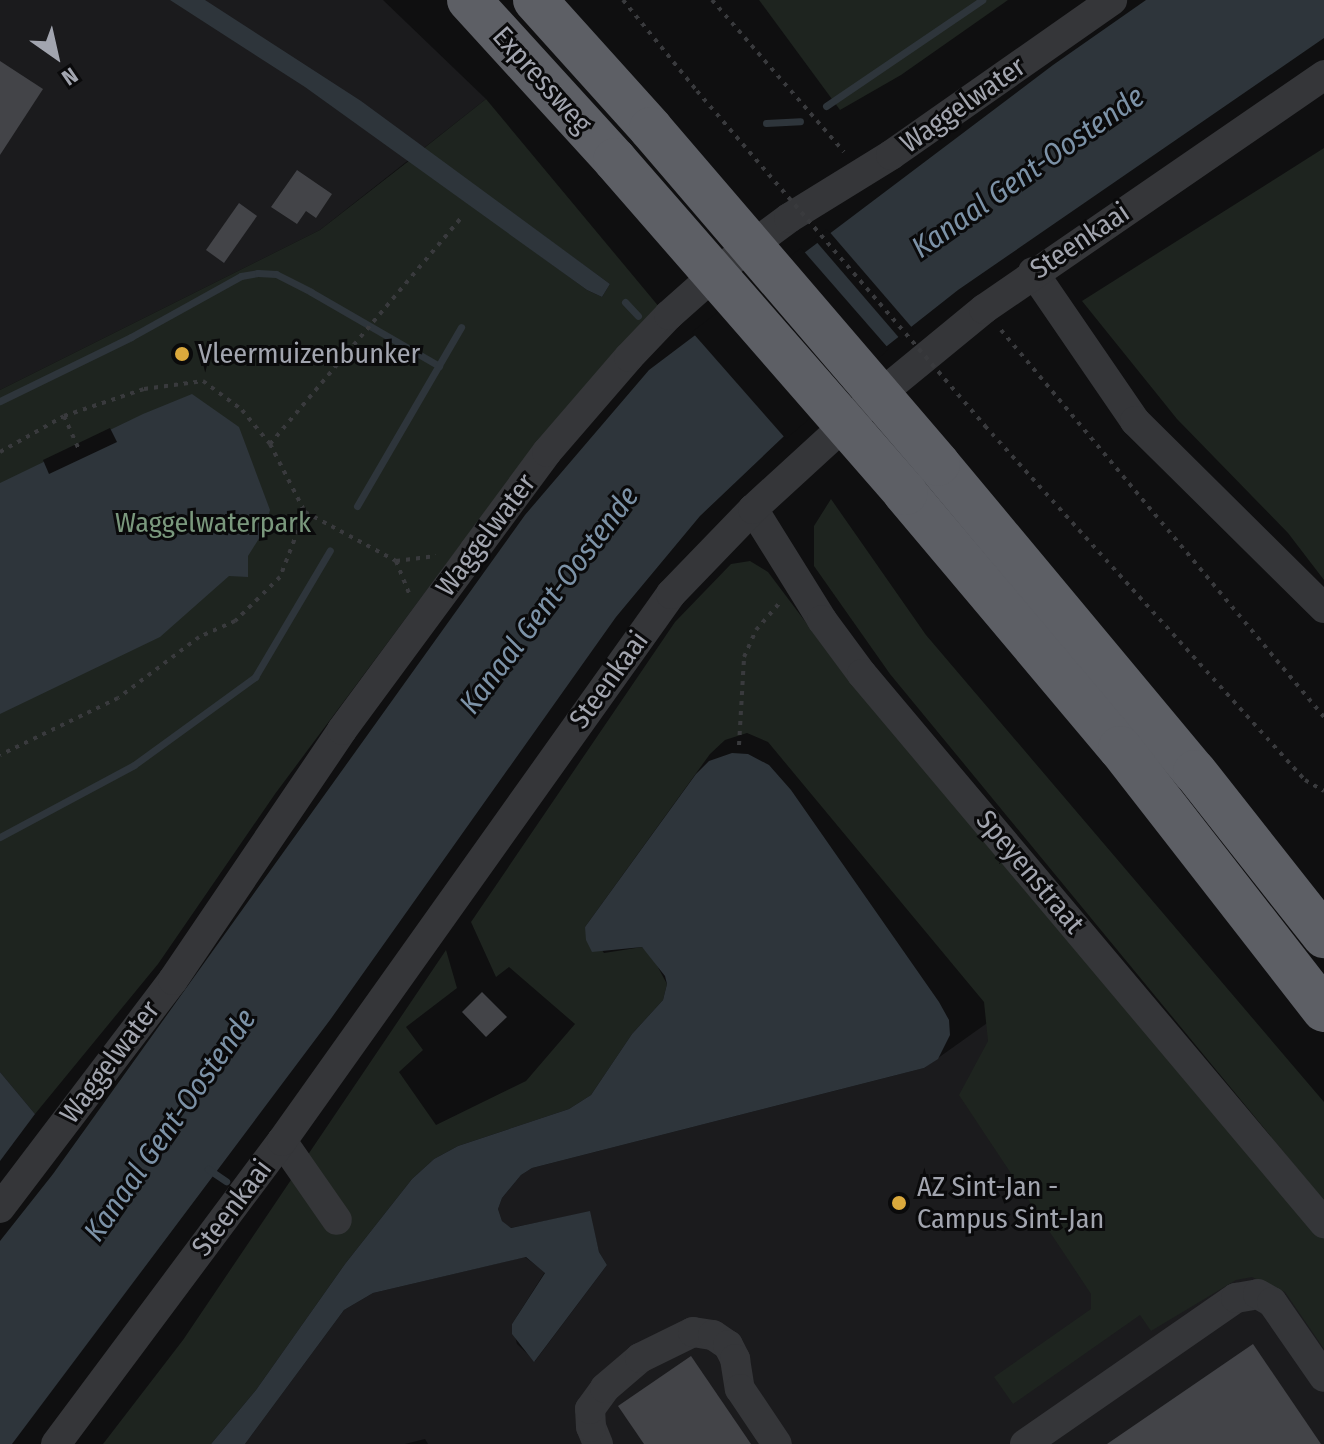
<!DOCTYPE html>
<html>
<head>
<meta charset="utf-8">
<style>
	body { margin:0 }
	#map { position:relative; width:1324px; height:1444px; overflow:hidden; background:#0f0f10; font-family:"Fira Sans Condensed",sans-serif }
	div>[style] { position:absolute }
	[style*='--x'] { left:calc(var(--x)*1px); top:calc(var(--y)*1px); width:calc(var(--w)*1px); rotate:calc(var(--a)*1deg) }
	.built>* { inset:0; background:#1b1b1d }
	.green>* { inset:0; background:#1e241f }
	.water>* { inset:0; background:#2e353b }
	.pier>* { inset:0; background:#0f0f10 }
	.stream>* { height:7px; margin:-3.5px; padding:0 3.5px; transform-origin:3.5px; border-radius:3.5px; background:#2e353b }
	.building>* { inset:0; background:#434448 }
	.path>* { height:4px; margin-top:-2px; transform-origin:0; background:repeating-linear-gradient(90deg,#393a3d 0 4px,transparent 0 10px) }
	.minor>* { height:30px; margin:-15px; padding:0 15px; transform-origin:15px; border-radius:15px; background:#353639 }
	.highway>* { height:44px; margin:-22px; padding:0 22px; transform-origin:22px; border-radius:22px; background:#5d5f65 }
	.path-bridge>* { height:4px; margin-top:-2px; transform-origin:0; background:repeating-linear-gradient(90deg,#393a3d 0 4px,transparent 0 10px) }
	.highway-bridge>* { height:44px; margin:-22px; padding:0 22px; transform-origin:22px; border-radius:22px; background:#5d5f65 }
	.dots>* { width:22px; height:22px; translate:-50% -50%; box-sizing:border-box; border:4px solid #0a0a0b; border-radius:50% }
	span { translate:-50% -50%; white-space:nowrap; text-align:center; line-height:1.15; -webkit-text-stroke:6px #0a0a0b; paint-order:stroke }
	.street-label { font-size:28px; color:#a2a5af }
	.poi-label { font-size:28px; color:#a2a5af }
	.left { translate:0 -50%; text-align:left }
	.park-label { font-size:28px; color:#7a987d }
	.water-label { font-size:30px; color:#7c92a7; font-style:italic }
	.north { position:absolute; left:16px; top:16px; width:80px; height:80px; -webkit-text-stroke:6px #0a0a0b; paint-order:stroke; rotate:146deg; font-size:22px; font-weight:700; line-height:32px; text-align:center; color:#a2a5af }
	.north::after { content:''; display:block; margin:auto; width:28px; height:36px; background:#a2a5af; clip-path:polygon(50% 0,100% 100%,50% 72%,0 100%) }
</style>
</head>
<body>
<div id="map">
	<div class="built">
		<div style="clip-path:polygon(0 0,383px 0,486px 99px,320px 230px,0 390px)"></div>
		<div style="clip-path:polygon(1084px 954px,1324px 1235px,1324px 1444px,428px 1444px,425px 1439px,405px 1444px,245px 1444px,344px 1310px,373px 1293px,525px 1257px,545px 1272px,512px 1324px,517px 1344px,535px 1361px,607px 1265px,599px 1252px,589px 1212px,510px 1228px,502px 1221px,498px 1209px,502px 1198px,521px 1175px,532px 1168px,924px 1068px)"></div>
	</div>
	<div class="green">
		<div style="clip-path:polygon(759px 0,1008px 0,901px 75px,840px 110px)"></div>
		<div style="clip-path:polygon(486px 99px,660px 308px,461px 544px,275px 794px,158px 964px,35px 1114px,0 1072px,0 390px,320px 230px,410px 160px,587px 290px,602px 297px,610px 284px,423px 149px)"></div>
		<div style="clip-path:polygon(1324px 148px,1324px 580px,1288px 533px,1177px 419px,1082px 301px)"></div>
		<div style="clip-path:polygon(831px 499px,926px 635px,1324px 1102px,1324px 1201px,890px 674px,814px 566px,814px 526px)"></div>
		<div style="clip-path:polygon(750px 561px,768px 572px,850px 681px,1324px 1235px,1324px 1349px,1285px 1292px,1252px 1277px,1236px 1280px,1151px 1331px,1140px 1315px,1013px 1404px,994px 1377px,1091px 1309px,1091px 1294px,959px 1095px,988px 1041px,984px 1002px,768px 742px,747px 733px,725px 740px,710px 754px,585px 927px,604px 953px,642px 947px,653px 958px,667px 984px,663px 1000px,632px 1034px,591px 1095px,569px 1109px,458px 1146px,434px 1159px,412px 1179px,345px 1264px,256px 1390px,211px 1444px,103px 1444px,183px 1340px,446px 950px,457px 988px,406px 1027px,423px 1050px,399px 1072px,436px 1125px,526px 1081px,575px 1024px,509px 967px,496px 977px,471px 922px,675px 622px,731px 564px)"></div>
	</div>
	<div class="water">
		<div style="clip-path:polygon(170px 0,205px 0,361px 101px,610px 284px,602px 297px,587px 290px,305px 87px)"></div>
		<div style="clip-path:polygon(1146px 0,1324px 0,1324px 38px,958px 290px,840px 383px,700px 516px,616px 617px,330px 1020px,12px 1444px,0 1444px,0 1241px,53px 1174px,525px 515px,649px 370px,1053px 65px)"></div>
		<div style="clip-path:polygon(192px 394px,239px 427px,270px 510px,265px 529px,248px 556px,248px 577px,229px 576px,160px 637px,0 714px,0 483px,143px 414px)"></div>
		<div style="clip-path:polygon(732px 753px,748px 754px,769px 765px,791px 790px,939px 1002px,949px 1020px,950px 1035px,938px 1059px,924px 1068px,532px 1168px,521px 1175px,502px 1198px,498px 1209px,502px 1221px,511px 1228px,590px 1211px,599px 1252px,607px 1265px,534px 1362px,512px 1334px,512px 1324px,545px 1273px,526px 1257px,373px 1293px,344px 1310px,245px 1444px,211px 1444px,256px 1390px,345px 1264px,412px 1179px,434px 1159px,458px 1146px,569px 1109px,591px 1095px,632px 1034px,663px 1000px,667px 984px,665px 976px,642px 947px,592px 952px,586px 940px,585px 927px,696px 774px,709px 761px)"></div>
		<div style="clip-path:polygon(0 1072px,35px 1114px,0 1161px)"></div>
	</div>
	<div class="pier">
		<div style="clip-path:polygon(827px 229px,914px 330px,901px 340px,814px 239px)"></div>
		<div style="clip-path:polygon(801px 248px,889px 349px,786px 439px,692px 332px)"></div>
		<div style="clip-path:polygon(110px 428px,117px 442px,49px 474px,43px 460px)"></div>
	</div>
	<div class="stream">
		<div style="--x:826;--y:106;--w:189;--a:-34.2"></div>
		<div style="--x:766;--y:123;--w:34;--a:-3"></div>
		<div style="--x:625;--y:302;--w:19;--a:47"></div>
		<div style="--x:0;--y:401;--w:146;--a:-26"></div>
		<div style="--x:131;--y:337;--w:126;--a:-29"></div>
		<div style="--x:241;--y:276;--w:17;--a:-10"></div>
		<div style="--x:258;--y:273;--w:18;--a:3"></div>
		<div style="--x:276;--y:274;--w:39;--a:27"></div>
		<div style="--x:311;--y:292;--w:148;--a:30"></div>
		<div style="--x:357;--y:506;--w:207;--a:-59.8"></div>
		<div style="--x:0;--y:837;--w:152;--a:-28.2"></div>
		<div style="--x:134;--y:765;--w:150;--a:-36"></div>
		<div style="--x:255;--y:677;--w:147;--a:-59.4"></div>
		<div style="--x:208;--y:1169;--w:22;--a:34"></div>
	</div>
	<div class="building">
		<div style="clip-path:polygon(0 61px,43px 89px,0 155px)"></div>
		<div style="clip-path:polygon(297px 170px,332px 194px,316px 218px,306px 211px,297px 224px,271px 207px)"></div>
		<div style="clip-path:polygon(239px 203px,257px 216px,224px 263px,206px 250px)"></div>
		<div style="clip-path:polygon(482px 992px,507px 1017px,486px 1037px,462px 1012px)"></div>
		<div style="clip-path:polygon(1253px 1344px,1321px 1444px,1107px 1444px)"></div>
		<div style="clip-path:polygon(691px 1356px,751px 1444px,644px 1444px,618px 1406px)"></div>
	</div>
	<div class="path">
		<div style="--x:623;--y:0;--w:117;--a:50.9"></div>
		<div style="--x:712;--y:0;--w:201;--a:49"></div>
		<div style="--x:1001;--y:330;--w:504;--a:50.15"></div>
		<div style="--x:64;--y:416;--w:36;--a:66"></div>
		<div style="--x:985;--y:426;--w:477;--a:47.9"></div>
		<div style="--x:1305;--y:780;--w:22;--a:30"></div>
		<div style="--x:270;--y:444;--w:299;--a:-49.8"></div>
		<div style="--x:0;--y:452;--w:73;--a:-29.4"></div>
		<div style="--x:64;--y:416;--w:84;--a:-18.6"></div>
		<div style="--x:144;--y:389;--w:60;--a:-7.7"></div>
		<div style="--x:203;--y:381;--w:49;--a:36.6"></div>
		<div style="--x:242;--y:410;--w:44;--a:50.5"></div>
		<div style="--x:270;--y:444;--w:76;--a:62.8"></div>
		<div style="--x:305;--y:512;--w:70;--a:111"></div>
		<div style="--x:280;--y:577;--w:63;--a:135.6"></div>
		<div style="--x:235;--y:621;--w:39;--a:156"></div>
		<div style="--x:199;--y:637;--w:101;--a:143"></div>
		<div style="--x:118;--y:698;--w:131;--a:154.2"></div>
		<div style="--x:305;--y:512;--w:103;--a:28.3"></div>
		<div style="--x:396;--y:561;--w:40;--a:-7.1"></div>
		<div style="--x:396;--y:561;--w:38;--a:68"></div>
		<div style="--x:739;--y:745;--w:88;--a:-86.7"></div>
		<div style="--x:744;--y:657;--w:30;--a:-66"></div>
		<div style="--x:756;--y:630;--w:38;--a:-49"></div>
	</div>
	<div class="minor">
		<div style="--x:1033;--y:272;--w:181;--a:55.6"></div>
		<div style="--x:1135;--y:421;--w:266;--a:44.7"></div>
		<div style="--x:753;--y:509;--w:131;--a:58.1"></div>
		<div style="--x:822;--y:620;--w:67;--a:53.5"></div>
		<div style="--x:862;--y:674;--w:718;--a:49.92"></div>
		<div style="--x:282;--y:1141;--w:96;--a:55.2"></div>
		<div style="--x:0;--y:1208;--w:286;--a:-52.8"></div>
		<div style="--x:173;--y:980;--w:302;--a:-55.9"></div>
		<div style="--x:342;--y:730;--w:222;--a:-53.6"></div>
		<div style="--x:474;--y:551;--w:123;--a:-53.6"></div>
		<div style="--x:547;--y:452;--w:125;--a:-49.2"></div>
		<div style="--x:629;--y:357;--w:58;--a:-46.4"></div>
		<div style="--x:669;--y:315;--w:72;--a:-41.6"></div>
		<div style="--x:723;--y:267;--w:82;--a:-36.6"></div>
		<div style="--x:789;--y:218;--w:120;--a:-31.7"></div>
		<div style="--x:891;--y:155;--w:270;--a:-35"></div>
		<div style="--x:56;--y:1444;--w:378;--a:-53.3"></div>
		<div style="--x:282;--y:1141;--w:671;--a:-54.58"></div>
		<div style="--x:671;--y:594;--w:118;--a:-46"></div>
		<div style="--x:753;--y:509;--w:147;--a:-42.5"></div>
		<div style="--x:861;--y:410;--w:159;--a:-39.4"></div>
		<div style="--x:984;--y:309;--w:413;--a:-34.5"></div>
		<div style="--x:598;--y:1444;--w:18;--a:-112"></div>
		<div style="--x:591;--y:1427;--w:18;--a:-93"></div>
		<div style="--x:590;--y:1409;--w:26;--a:-54"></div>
		<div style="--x:605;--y:1388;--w:46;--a:-40.6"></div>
		<div style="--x:640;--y:1358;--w:59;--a:-26.1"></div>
		<div style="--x:693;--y:1332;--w:20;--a:9"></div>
		<div style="--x:713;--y:1335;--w:18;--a:34"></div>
		<div style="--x:728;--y:1345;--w:16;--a:63"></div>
		<div style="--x:735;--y:1359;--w:30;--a:81"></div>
		<div style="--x:740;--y:1389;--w:66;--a:56.1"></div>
		<div style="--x:1025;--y:1444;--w:257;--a:-34.7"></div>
		<div style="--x:1236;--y:1298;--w:22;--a:-10"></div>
		<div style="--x:1258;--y:1294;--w:16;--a:30"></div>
		<div style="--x:1272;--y:1302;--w:91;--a:55.3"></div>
	</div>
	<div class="highway">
		<div style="--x:469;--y:0;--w:217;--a:47.6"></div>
		<div style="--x:535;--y:0;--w:173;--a:48"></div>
		<div style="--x:938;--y:464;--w:401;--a:50.2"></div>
		<div style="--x:1195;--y:772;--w:209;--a:51.8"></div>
		<div style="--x:905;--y:493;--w:334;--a:49.9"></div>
		<div style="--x:1120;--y:748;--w:332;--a:52.1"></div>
	</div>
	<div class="path-bridge">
		<div style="--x:697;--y:91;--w:442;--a:49.3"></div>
	</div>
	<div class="highway-bridge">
		<div style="--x:651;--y:129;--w:441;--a:49.4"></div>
		<div style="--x:615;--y:160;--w:442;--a:48.9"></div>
	</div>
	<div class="dots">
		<div style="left:182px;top:354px;background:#dba93c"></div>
		<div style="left:899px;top:1203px;background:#dba93c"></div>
	</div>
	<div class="street-label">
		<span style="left:542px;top:80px;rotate:48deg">Expressweg</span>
		<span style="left:963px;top:105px;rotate:-35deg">Waggelwater</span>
		<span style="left:1080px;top:241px;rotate:-34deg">Steenkaai</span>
		<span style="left:486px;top:535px;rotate:-53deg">Waggelwater</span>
		<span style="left:609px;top:680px;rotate:-54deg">Steenkaai</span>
		<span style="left:1030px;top:872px;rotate:50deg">Speyenstraat</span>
		<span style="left:110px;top:1062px;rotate:-53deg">Waggelwater</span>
		<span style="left:232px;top:1208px;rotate:-53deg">Steenkaai</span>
	</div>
	<div class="poi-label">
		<span class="left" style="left:198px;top:354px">Vleermuizenbunker</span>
		<span class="left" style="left:917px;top:1203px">AZ Sint-Jan -<br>Campus Sint-Jan</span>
	</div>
	<div class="park-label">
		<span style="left:213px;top:523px">Waggelwaterpark</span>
	</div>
	<div class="water-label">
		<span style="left:1028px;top:172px;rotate:-35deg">Kanaal Gent-Oostende</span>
		<span style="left:549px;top:600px;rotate:-53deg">Kanaal Gent-Oostende</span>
		<span style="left:170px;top:1125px;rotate:-55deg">Kanaal Gent-Oostende</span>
	</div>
	<div class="north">N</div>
</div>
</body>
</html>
